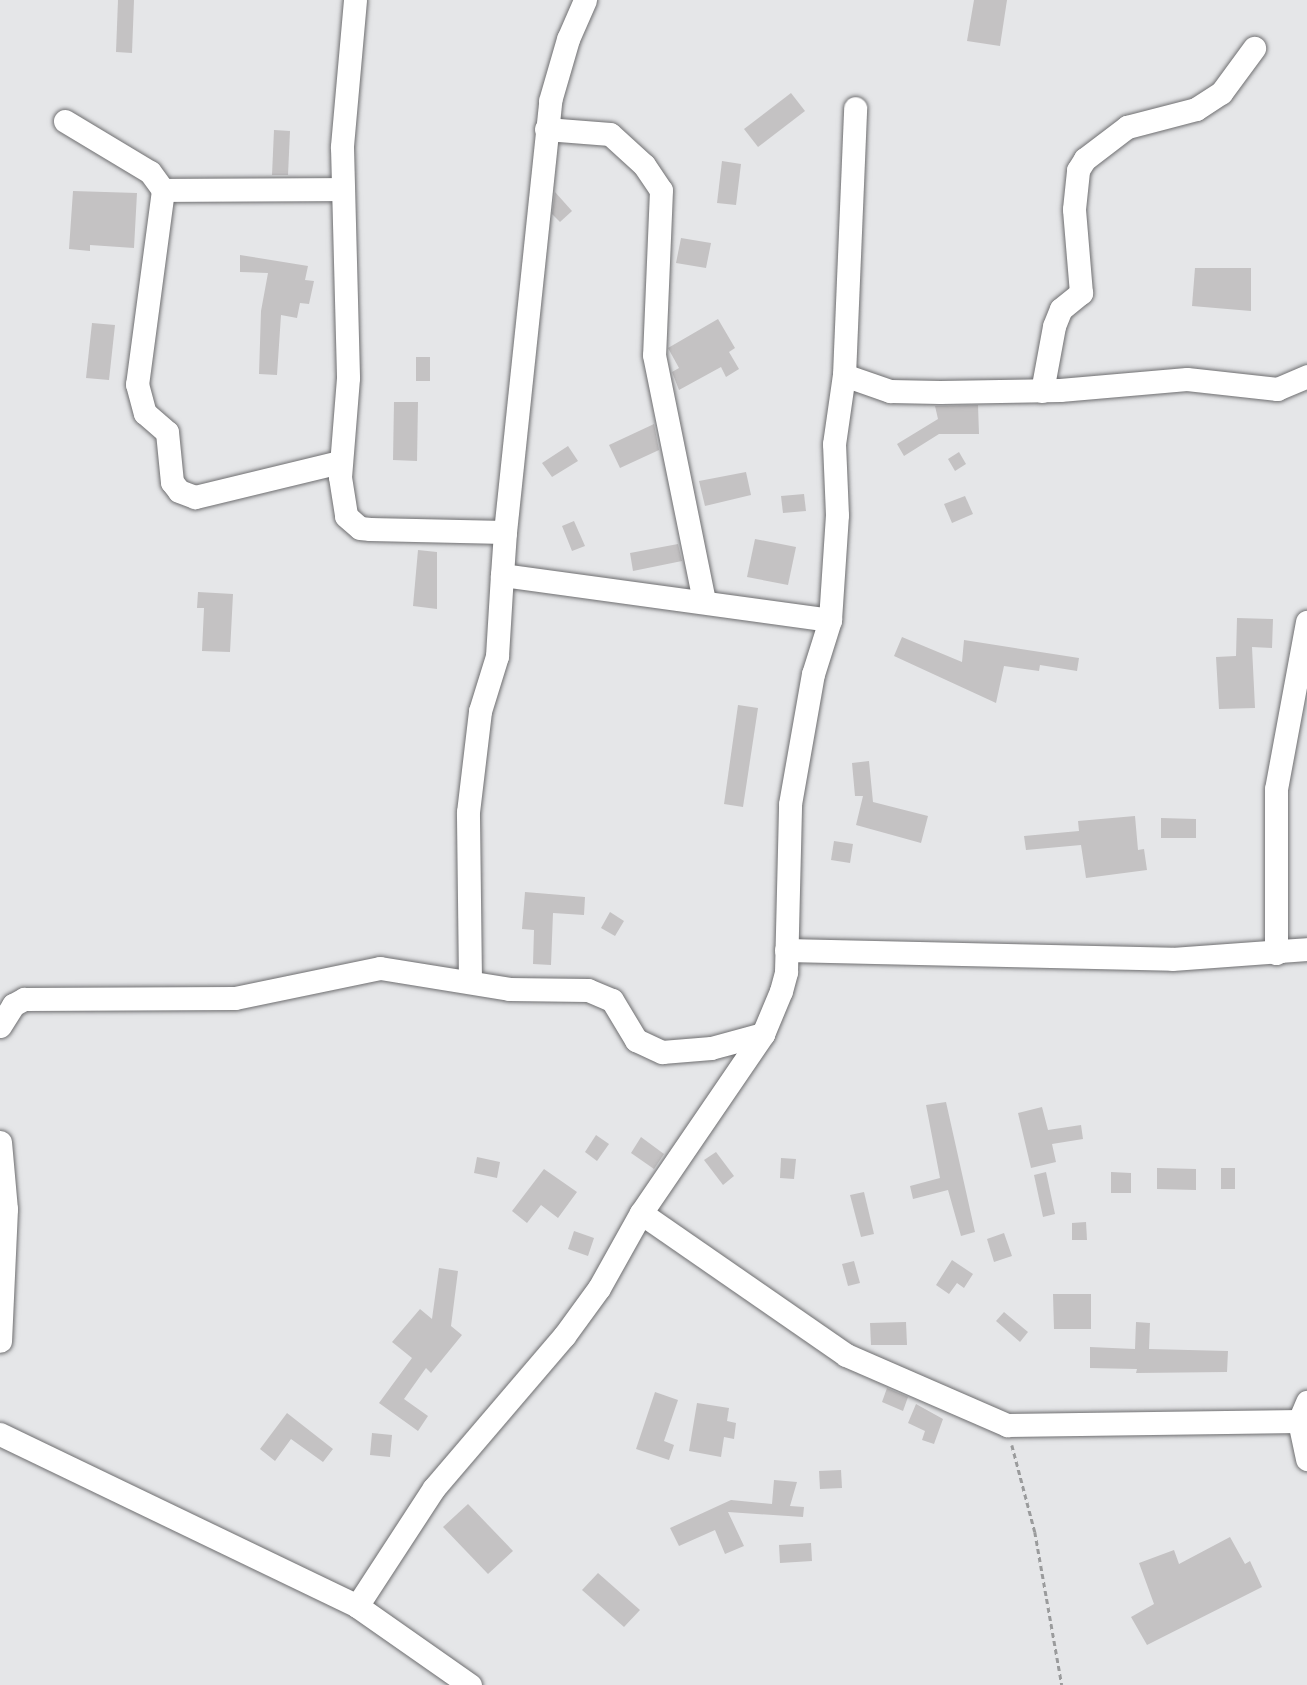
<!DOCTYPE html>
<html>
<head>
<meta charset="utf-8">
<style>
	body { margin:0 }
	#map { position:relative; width:1307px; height:1685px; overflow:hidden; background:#e5e6e8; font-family:Overpass,sans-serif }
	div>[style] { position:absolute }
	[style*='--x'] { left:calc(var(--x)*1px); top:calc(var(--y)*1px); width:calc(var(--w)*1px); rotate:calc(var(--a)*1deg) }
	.building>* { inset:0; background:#c4c2c3 }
	.path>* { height:2.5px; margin-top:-1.25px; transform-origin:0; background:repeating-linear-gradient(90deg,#9a9b9c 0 5px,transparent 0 8.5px) }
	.roads { filter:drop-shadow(0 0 2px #6e6e70) drop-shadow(0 0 2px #6e6e70) }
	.minor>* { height:23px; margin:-11.5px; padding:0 11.5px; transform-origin:11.5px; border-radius:11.5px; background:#fff }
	span { translate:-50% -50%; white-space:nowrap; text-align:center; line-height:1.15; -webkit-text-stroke:5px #e5e6e8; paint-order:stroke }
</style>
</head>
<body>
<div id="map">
	<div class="building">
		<div style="clip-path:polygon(118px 0,134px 0,132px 53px,116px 52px)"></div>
		<div style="clip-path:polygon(974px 0,1007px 0,1000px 46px,967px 41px)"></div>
		<div style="clip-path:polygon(791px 93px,805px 111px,758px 147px,744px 129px)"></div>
		<div style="clip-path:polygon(274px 130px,290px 131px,288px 175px,272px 175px)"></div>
		<div style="clip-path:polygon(722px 161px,741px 164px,736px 205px,717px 203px)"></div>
		<div style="clip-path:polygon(73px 191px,137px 193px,134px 248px,90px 245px,90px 251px,69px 249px)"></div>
		<div style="clip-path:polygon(555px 192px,572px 211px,560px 222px,552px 214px)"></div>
		<div style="clip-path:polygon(681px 238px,711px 243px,706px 268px,676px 263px)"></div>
		<div style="clip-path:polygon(240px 255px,308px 266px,305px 280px,314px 281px,309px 304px,300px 303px,297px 318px,281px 315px,277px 375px,259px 374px,261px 311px,268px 273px,240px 272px)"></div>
		<div style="clip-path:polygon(1195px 268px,1251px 268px,1251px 311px,1192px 306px)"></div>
		<div style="clip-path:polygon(718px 319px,735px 348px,729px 352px,739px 369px,726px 377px,721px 367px,679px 390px,672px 372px,679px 368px,668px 348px)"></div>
		<div style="clip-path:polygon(92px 323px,115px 325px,109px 380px,86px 378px)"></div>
		<div style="clip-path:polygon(416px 357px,430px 357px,430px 381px,416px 381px)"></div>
		<div style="clip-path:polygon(394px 402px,418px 402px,417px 461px,393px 460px)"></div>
		<div style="clip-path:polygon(978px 405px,979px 434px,939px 434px,904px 456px,897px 444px,938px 419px,935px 406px)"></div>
		<div style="clip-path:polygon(654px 424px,659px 450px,620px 468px,609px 445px)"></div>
		<div style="clip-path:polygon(568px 446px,578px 461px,552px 477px,542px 463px)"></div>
		<div style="clip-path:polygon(959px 452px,966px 464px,955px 471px,948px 459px)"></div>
		<div style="clip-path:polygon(746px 472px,751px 495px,705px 506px,699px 481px)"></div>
		<div style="clip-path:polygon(804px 494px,806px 511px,783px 513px,781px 496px)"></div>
		<div style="clip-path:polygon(965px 496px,973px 514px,952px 523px,944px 504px)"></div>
		<div style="clip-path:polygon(574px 521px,585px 546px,572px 551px,562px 526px)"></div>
		<div style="clip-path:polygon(755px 539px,796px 547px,788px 585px,747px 577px)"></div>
		<div style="clip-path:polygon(678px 544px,682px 561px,633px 571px,630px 553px)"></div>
		<div style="clip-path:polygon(418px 550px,437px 552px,437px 609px,413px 606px)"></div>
		<div style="clip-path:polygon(198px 592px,233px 594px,230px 652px,202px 651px,204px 608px,197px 608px)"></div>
		<div style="clip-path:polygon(1237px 618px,1273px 619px,1272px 648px,1252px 647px,1255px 708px,1219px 709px,1216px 657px,1236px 656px)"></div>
		<div style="clip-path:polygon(902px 637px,962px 662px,964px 640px,1079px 658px,1077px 671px,1040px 665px,1039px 671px,1004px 666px,996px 703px,894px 656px)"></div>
		<div style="clip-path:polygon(738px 705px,758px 708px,743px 807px,724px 804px)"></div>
		<div style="clip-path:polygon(869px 761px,873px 802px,928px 816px,921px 843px,856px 825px,863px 796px,855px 796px,852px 763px)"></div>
		<div style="clip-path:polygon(1135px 816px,1138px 850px,1144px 849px,1147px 870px,1086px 878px,1081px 845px,1026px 850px,1024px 836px,1079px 831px,1078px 821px)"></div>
		<div style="clip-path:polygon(1161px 818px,1196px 819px,1196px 838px,1161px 838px)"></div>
		<div style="clip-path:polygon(834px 841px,853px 844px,850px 863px,831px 860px)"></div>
		<div style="clip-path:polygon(525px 892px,585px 897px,584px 915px,553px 913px,551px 965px,533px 964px,534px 930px,522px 929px)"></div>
		<div style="clip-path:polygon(610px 912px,624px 921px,615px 936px,601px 928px)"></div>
		<div style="clip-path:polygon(946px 1102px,975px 1232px,961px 1236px,948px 1190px,913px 1199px,910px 1186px,940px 1178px,926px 1105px)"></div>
		<div style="clip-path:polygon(1042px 1107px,1048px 1130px,1081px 1125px,1083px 1139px,1052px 1144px,1056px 1162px,1031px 1168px,1018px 1113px)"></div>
		<div style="clip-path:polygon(596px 1135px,609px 1144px,597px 1161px,585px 1152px)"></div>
		<div style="clip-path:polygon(641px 1137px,664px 1154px,654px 1169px,631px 1153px)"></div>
		<div style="clip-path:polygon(716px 1152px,734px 1176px,723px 1185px,704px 1160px)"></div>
		<div style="clip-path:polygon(477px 1157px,500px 1162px,497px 1178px,474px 1173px)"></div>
		<div style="clip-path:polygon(781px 1158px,796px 1159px,794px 1179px,780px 1178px)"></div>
		<div style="clip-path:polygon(1157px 1168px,1196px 1169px,1196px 1190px,1157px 1189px)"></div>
		<div style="clip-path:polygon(1221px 1168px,1235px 1168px,1235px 1189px,1221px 1189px)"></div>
		<div style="clip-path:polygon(544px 1169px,577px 1192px,558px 1218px,541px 1205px,527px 1223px,512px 1211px)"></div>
		<div style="clip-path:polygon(1046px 1172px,1055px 1214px,1043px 1217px,1034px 1175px)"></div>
		<div style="clip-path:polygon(1111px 1172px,1131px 1173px,1131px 1193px,1111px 1193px)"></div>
		<div style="clip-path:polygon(864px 1192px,874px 1234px,861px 1237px,850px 1195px)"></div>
		<div style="clip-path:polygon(1086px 1222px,1087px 1240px,1072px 1240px,1072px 1223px)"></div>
		<div style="clip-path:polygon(574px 1231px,594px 1238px,588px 1256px,568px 1249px)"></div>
		<div style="clip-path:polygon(1004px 1233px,1012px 1256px,994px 1262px,987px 1239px)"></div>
		<div style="clip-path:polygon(952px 1260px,973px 1274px,964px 1288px,957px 1283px,949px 1294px,936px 1285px)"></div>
		<div style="clip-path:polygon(854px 1261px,860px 1283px,848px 1286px,842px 1264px)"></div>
		<div style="clip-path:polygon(439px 1268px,458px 1271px,451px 1326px,462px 1335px,431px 1373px,426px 1368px,404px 1399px,428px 1416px,418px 1431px,379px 1403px,412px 1358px,392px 1342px,420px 1309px,432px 1319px)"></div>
		<div style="clip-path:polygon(1053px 1294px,1091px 1294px,1091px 1329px,1054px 1329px)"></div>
		<div style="clip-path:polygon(1004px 1312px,1028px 1332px,1020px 1342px,996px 1321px)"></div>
		<div style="clip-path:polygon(906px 1322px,907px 1345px,871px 1345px,870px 1323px)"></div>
		<div style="clip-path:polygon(1136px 1322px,1150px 1323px,1149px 1349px,1228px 1351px,1227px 1372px,1136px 1373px,1137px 1369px,1090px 1368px,1090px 1347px,1135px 1349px)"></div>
		<div style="clip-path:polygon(887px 1388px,908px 1397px,903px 1411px,882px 1402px)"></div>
		<div style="clip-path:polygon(655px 1392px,678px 1400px,664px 1441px,674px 1445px,669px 1460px,636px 1449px)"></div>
		<div style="clip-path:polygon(697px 1403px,729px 1408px,727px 1421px,736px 1423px,734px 1439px,724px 1437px,721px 1457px,689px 1451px)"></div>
		<div style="clip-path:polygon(916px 1404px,943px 1419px,934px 1444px,922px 1440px,925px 1431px,908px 1423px)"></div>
		<div style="clip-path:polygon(287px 1413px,333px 1449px,323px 1462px,291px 1439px,275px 1461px,260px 1449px)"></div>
		<div style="clip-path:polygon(372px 1433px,392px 1435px,390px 1457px,370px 1455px)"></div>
		<div style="clip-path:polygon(841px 1470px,842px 1488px,820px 1489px,819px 1471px)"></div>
		<div style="clip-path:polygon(774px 1480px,797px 1482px,790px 1506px,804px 1507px,803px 1517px,728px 1512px,744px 1546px,725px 1554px,715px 1530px,679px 1546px,670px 1528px,731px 1500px,772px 1504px)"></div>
		<div style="clip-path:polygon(468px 1504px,513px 1551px,488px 1574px,443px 1527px)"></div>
		<div style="clip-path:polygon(1230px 1537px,1245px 1564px,1250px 1561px,1262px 1587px,1147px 1645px,1131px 1617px,1154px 1604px,1139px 1563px,1174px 1550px,1179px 1564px)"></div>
		<div style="clip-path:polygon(811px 1543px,812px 1561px,780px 1563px,779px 1545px)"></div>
		<div style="clip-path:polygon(598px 1573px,640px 1610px,624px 1627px,582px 1590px)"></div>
	</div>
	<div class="path">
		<div style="--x:1012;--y:1445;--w:90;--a:75.2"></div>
		<div style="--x:1035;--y:1532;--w:155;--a:80"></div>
	</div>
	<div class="roads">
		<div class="minor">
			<div style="--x:355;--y:0;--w:148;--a:95.1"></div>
			<div style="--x:342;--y:147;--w:231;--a:88.5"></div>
			<div style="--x:348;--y:378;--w:99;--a:94.6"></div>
			<div style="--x:340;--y:477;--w:39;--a:81"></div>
			<div style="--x:346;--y:516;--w:18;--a:41"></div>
			<div style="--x:360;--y:528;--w:10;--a:6"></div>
			<div style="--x:370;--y:529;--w:135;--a:1.3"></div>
			<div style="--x:505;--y:532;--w:43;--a:94"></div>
			<div style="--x:502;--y:575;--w:331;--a:7.8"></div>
			<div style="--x:65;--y:121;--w:99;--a:31"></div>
			<div style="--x:150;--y:172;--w:22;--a:54"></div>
			<div style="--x:163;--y:190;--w:196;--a:97.6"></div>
			<div style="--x:137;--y:384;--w:30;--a:75"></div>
			<div style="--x:145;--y:413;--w:29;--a:41"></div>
			<div style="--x:167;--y:432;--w:50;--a:84.3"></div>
			<div style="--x:172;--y:482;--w:11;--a:52"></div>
			<div style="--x:179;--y:491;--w:17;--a:21"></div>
			<div style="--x:195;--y:497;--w:149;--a:-13.6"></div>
			<div style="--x:546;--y:129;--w:64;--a:4.5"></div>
			<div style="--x:610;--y:134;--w:46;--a:42.4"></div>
			<div style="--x:644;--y:165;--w:30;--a:56"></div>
			<div style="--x:661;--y:190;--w:165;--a:92.4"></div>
			<div style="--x:654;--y:355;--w:251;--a:78.5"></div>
			<div style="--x:163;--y:190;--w:180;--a:-0.3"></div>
			<div style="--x:844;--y:375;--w:49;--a:19.2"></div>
			<div style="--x:890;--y:391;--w:50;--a:1.1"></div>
			<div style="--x:940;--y:392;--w:120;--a:-1"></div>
			<div style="--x:1060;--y:390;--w:127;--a:-5"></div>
			<div style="--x:1187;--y:379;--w:91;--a:6.3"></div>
			<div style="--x:1277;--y:389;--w:33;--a:-23"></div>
			<div style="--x:1042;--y:391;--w:66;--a:-79.5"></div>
			<div style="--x:1054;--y:326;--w:18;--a:-68"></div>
			<div style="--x:1061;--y:309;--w:26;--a:-39"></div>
			<div style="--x:1081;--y:293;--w:84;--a:-94.8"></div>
			<div style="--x:1074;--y:209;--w:39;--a:-84"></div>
			<div style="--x:1078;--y:170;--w:13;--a:-58"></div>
			<div style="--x:1085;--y:159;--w:53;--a:-37.3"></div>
			<div style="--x:1127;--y:127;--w:71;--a:-14.6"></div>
			<div style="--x:1196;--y:109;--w:30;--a:-33"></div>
			<div style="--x:1221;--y:93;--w:56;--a:-53.7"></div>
			<div style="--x:505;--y:532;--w:433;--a:-84"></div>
			<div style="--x:550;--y:101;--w:65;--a:-73.8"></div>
			<div style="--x:568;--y:39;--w:43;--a:-66.4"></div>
			<div style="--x:786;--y:950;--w:386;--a:1.3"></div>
			<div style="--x:1172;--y:959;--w:135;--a:-4.2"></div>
			<div style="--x:1276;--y:953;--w:164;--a:-90"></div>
			<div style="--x:1276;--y:789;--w:170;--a:-79.5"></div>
			<div style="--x:470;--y:981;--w:169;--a:-90.7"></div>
			<div style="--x:468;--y:812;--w:102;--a:-83.2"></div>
			<div style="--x:480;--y:711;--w:58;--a:-72.8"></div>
			<div style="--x:497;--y:656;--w:81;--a:-86.5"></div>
			<div style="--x:0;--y:1026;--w:25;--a:-58"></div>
			<div style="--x:13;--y:1005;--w:13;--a:-29"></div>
			<div style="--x:24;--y:999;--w:211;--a:-0.3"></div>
			<div style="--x:235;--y:998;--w:148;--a:-11.7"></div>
			<div style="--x:380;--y:968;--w:131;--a:9.2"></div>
			<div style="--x:509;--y:989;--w:79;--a:0.7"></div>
			<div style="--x:588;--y:990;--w:26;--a:23"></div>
			<div style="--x:612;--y:1000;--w:47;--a:59"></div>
			<div style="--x:636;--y:1040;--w:29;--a:25"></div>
			<div style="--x:662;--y:1052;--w:49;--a:-4.7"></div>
			<div style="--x:711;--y:1048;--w:54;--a:-15.1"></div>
			<div style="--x:0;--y:1142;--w:67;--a:84.9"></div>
			<div style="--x:6;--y:1209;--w:132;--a:92.6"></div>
			<div style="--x:641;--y:1213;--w:249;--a:34.7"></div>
			<div style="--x:846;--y:1355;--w:176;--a:23.5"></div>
			<div style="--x:1007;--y:1425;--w:292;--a:-0.8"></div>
			<div style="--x:1299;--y:1421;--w:21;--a:-67"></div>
			<div style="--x:1299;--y:1421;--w:39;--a:78"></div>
			<div style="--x:0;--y:1434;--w:396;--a:25.7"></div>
			<div style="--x:357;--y:1606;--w:138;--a:35"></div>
			<div style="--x:357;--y:1606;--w:141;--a:-56.9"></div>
			<div style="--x:434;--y:1488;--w:200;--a:-49.5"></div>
			<div style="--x:564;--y:1336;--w:59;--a:-53.9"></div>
			<div style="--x:599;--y:1288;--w:86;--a:-60.8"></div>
			<div style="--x:641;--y:1213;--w:217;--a:-55.7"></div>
			<div style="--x:763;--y:1034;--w:47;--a:-67.3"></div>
			<div style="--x:781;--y:991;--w:20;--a:-75"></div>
			<div style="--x:786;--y:972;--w:168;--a:-88.6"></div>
			<div style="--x:790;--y:804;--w:132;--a:-80"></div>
			<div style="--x:813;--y:674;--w:57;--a:-72.5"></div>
			<div style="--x:830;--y:620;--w:105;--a:-86.2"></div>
			<div style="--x:837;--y:515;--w:71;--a:-92.4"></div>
			<div style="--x:834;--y:444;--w:70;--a:-81.8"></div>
			<div style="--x:844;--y:375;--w:267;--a:-87.6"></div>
		</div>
	</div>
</div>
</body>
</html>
